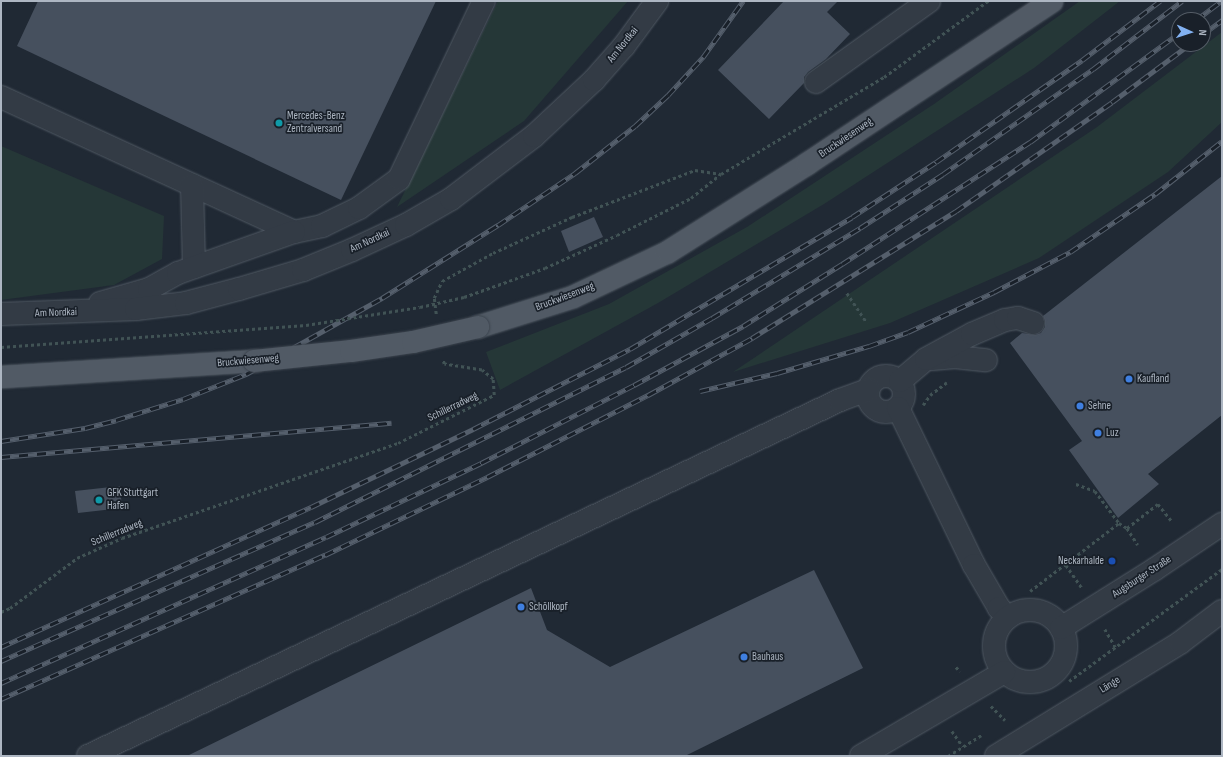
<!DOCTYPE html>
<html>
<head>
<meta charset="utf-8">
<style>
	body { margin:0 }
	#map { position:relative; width:1223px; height:757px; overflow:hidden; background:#202934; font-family:"Sofia Sans Condensed",sans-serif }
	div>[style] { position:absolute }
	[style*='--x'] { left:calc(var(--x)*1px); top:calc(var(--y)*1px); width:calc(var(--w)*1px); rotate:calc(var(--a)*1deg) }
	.green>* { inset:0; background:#253737 }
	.building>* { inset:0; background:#46505e }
	.path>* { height:2.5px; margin-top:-1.25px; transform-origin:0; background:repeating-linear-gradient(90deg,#415355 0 3px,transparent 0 6px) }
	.roads { filter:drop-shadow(0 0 1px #505963) drop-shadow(0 0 1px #505963) }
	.minor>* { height:22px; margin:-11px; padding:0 11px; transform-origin:11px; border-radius:11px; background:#333b45 }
	.minor>.ring { margin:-11px; padding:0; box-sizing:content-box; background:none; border:22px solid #333b45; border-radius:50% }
	.major>* { height:22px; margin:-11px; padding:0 11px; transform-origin:11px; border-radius:11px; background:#515a65 }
	.rail>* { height:4.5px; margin-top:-2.25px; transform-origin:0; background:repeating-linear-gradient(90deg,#192029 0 9px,#555f6c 0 18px); box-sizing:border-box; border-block:1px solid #555f6c }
	.path-bridge>* { height:2.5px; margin-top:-1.25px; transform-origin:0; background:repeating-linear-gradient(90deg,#415355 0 3px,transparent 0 6px) }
	.bridges { filter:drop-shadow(0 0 1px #3c444e) drop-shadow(0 0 1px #3c444e) }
	.major-bridge>* { height:22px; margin:-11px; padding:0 11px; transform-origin:11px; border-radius:11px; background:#515a65 }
	.dots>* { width:11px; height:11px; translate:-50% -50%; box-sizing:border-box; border:2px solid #192029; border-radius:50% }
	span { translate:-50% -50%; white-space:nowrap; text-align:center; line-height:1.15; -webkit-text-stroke:3.5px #192029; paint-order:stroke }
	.street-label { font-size:11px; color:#adb6c2 }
	.poi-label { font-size:11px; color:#adb6c2 }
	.left { translate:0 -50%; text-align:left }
	.right { translate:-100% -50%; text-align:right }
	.frame { position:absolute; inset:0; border:2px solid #adb6c2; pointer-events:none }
	.north { position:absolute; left:1171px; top:12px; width:40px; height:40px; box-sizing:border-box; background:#192029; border:1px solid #545c66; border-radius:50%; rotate:93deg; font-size:11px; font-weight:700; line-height:16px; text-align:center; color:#adb6c2 }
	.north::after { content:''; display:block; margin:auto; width:14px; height:18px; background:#82b1f1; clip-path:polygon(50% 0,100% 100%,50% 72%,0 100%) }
</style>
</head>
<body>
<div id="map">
	<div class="green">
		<div style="clip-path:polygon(498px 1px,628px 1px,524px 121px,397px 207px)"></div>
		<div style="clip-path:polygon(1080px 1px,1120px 1px,1034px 68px,824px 204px,658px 303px,500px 390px,486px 352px,609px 304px,747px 227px,934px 104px)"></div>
		<div style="clip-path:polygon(1222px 32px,1222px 122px,1168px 172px,1039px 258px,890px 323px,733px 372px,1097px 127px)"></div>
		<div style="clip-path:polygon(1px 146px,164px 216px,162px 259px,114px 285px,1px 300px)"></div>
	</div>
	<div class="building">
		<div style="clip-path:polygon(38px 1px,436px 1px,341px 200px,17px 46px)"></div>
		<div style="clip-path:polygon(784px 1px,838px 1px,827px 12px,850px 34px,826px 59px,808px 72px,804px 77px,804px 83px,769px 119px,718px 70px)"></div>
		<div style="clip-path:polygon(1222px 176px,1222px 415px,1148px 474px,1159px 484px,1118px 518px,1069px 450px,1082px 441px,1010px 343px,1022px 333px,1035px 335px,1041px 333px,1045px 327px,1045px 321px,1043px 316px)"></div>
		<div style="clip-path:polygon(594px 217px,603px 237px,569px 252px,561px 231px)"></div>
		<div style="clip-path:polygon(120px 486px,122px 508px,78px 513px,75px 491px)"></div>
		<div style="clip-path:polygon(814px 570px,863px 668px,685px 756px,187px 756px,531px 588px,547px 630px,610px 667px)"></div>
	</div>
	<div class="path">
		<div style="--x:847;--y:293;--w:36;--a:56"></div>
		<div style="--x:464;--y:297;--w:86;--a:-19.7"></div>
		<div style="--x:545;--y:268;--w:79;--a:-24.6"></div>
		<div style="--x:617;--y:235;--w:83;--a:-26.6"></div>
		<div style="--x:691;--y:198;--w:38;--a:-39"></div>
		<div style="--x:721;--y:174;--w:190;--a:-30.8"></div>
		<div style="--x:884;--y:77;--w:129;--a:-36.2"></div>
		<div style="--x:436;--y:314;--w:16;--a:-97"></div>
		<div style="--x:434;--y:298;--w:19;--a:-65"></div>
		<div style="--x:442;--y:281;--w:58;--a:-28.8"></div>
		<div style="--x:493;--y:253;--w:87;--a:-24.5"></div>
		<div style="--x:572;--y:217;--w:132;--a:-20.9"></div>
		<div style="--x:695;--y:170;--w:26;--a:9"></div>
		<div style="--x:923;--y:405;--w:12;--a:-55"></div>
		<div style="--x:930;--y:395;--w:21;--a:-37"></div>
		<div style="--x:1076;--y:484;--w:20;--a:20"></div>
		<div style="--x:1095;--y:491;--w:40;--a:53"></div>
		<div style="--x:1119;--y:523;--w:9;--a:32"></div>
		<div style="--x:1127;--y:528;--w:39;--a:-38"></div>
		<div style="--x:1158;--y:504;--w:21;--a:51"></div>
		<div style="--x:1127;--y:528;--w:20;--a:57"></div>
		<div style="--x:1066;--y:565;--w:28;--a:55"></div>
		<div style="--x:1030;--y:591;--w:112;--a:-37.4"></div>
		<div style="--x:1;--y:612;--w:10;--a:-24"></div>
		<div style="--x:10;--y:608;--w:84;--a:-36.7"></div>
		<div style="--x:77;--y:558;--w:49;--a:-24"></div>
		<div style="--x:122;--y:538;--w:292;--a:-19"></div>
		<div style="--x:398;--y:443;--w:107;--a:-26.6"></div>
		<div style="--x:494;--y:395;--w:16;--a:-94"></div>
		<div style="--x:493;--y:379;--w:14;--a:-141"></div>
		<div style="--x:482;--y:370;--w:38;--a:-171"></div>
		<div style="--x:444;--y:364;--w:4;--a:-104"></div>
		<div style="--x:1105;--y:629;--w:22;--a:60"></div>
		<div style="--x:956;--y:667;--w:6;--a:45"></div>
		<div style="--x:1069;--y:681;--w:190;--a:-36.2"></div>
		<div style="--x:991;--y:706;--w:20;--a:45"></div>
		<div style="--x:952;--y:731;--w:19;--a:55"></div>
		<div style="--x:948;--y:756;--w:39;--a:-32"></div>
	</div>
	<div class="roads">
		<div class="minor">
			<div style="--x:816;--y:82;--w:139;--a:-35.6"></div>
			<div style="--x:1;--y:97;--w:323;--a:24.7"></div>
			<div style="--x:294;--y:232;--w:29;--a:-12"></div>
			<div style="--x:322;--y:226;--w:41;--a:-25.9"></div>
			<div style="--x:359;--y:208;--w:49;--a:-35.9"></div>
			<div style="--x:399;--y:179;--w:197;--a:-64.5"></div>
			<div style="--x:192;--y:185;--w:82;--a:88.6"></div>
			<div style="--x:100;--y:303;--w:51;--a:-15.9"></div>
			<div style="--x:149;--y:289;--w:33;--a:-29"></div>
			<div style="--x:178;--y:273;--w:123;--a:-19.5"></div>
			<div style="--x:1;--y:314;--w:135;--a:-2.1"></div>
			<div style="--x:136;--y:309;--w:50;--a:-6.8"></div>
			<div style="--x:186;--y:303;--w:55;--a:-14.8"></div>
			<div style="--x:239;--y:289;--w:67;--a:-16.5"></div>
			<div style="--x:303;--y:270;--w:53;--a:-22.2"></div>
			<div style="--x:352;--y:250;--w:60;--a:-24.8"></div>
			<div style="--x:406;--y:225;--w:52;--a:-30"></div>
			<div style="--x:451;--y:199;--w:104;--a:-37.2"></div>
			<div style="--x:534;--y:136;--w:82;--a:-43"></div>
			<div style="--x:594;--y:80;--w:45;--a:-48.6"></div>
			<div style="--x:624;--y:46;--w:56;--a:-53.7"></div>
			<div style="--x:932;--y:359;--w:23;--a:-5"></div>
			<div style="--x:955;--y:357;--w:31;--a:6"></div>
			<div class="ring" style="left:868px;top:376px;width:14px;height:14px"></div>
			<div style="--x:900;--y:381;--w:34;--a:-40"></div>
			<div style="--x:926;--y:359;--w:52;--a:-28.5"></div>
			<div style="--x:972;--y:334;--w:36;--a:-23"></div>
			<div style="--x:1005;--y:320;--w:13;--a:-9"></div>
			<div style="--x:1018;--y:318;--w:16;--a:18"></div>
			<div style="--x:898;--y:408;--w:174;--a:64.2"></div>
			<div style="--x:974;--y:565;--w:50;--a:59.8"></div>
			<div style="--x:999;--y:608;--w:13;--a:48"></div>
			<div class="ring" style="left:994px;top:610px;width:50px;height:50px"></div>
			<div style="--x:1061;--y:628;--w:111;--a:-32.1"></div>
			<div style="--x:1155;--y:569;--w:81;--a:-33.9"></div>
			<div style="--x:88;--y:756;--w:832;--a:-25.33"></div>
			<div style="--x:840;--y:400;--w:30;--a:-20"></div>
			<div style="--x:861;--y:756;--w:166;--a:-30.4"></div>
			<div style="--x:996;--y:756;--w:217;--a:-31.6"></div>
			<div style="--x:1181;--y:642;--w:51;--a:-37.1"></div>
		</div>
		<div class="major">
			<div style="--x:478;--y:327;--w:100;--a:-17.5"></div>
			<div style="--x:573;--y:297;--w:105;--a:-25.3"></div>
			<div style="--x:668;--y:252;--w:165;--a:-32.3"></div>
			<div style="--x:807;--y:164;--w:294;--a:-33.6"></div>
			<div style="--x:1;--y:377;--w:254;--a:-3.6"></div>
		</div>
	</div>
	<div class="rail">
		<div style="--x:1196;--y:20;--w:31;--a:-37"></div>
		<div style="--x:1203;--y:34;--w:24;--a:-36"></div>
		<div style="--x:700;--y:391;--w:79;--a:-13.2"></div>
		<div style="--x:777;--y:373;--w:96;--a:-16.4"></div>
		<div style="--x:869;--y:346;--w:41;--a:-19.7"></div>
		<div style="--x:908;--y:332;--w:95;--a:-24.9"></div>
		<div style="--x:994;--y:292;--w:86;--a:-27.8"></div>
		<div style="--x:1070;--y:252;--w:103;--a:-34.3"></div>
		<div style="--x:1155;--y:194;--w:85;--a:-38.3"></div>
		<div style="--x:1;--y:441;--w:85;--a:-8.8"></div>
		<div style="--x:85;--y:428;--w:32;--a:-14"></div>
		<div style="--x:116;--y:420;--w:70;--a:-17.4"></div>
		<div style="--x:183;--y:399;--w:68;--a:-21.6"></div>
		<div style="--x:246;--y:374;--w:156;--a:-29.2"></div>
		<div style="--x:382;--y:298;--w:137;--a:-32.2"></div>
		<div style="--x:498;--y:225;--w:93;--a:-34"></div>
		<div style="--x:575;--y:173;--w:76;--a:-38.1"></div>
		<div style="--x:635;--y:126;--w:45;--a:-43.2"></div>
		<div style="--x:668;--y:95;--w:52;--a:-47.4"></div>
		<div style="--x:703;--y:57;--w:69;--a:-54.5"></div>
		<div style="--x:1;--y:457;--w:392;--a:-5"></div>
		<div style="--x:1;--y:647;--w:340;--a:-24.3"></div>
		<div style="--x:311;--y:507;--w:180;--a:-25.7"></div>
		<div style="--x:473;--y:429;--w:176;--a:-27"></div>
		<div style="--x:630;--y:349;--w:258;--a:-30.7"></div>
		<div style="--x:852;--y:217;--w:100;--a:-33.2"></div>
		<div style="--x:936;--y:162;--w:178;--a:-34.9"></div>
		<div style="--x:1082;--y:60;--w:98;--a:-37.1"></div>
		<div style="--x:1;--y:661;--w:343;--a:-23.9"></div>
		<div style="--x:315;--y:522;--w:347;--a:-26.5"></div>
		<div style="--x:626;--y:367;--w:99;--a:-29.7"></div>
		<div style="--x:712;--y:318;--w:173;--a:-31.3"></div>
		<div style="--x:860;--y:228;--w:99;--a:-33"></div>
		<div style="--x:943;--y:174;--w:183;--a:-35"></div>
		<div style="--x:1093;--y:69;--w:112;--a:-37.4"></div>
		<div style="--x:1;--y:683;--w:356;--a:-24.2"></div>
		<div style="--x:326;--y:537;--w:172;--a:-25.5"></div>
		<div style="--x:481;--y:463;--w:172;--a:-27"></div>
		<div style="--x:634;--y:385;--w:124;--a:-28.4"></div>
		<div style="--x:743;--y:326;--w:117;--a:-32.1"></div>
		<div style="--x:842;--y:264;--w:224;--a:-33"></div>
		<div style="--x:1030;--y:142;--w:185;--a:-36.2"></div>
		<div style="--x:1;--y:699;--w:355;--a:-24"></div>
		<div style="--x:325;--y:555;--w:180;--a:-25.7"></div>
		<div style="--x:487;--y:477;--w:181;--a:-27"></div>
		<div style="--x:648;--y:395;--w:119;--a:-28.7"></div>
		<div style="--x:752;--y:338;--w:240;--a:-31.9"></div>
		<div style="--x:956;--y:211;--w:190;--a:-34.9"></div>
		<div style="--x:1112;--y:102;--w:97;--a:-36.6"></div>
	</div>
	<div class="path-bridge">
		<div style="--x:1;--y:347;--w:306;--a:-4.1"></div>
		<div style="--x:306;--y:325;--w:115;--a:-9"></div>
		<div style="--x:420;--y:307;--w:45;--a:-12.8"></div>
	</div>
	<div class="bridges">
		<div class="major-bridge">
			<div style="--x:254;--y:361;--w:98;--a:-5.9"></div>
			<div style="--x:351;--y:351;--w:63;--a:-8.3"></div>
			<div style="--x:413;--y:342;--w:67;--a:-13"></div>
		</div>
	</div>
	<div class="dots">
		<div style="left:279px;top:123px;background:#0f9aa8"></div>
		<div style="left:1129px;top:379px;background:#3f7fe0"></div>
		<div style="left:1080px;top:406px;background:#3f7fe0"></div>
		<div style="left:1098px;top:433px;background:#3f7fe0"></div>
		<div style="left:99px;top:500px;background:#0f9aa8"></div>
		<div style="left:1112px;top:561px;background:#1a4fb4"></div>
		<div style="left:521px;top:607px;background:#3f7fe0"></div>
		<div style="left:744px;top:657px;background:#3f7fe0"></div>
	</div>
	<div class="street-label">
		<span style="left:623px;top:45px;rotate:-51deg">Am Nordkai</span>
		<span style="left:846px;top:138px;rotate:-34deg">Bruckwiesenweg</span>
		<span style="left:370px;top:241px;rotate:-25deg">Am Nordkai</span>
		<span style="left:565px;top:297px;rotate:-21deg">Bruckwiesenweg</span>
		<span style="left:56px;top:313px;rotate:-2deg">Am Nordkai</span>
		<span style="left:248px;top:361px;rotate:-5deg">Bruckwiesenweg</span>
		<span style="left:453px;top:407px;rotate:-26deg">Schillerradweg</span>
		<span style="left:117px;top:533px;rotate:-22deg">Schillerradweg</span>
		<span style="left:1142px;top:577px;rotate:-33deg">Augsburger Straße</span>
		<span style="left:1110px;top:685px;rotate:-32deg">Länge</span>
	</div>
	<div class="poi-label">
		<span class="left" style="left:287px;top:123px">Mercedes-Benz<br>Zentralversand</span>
		<span class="left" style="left:1137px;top:379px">Kaufland</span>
		<span class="left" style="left:1088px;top:406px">Sehne</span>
		<span class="left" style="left:1106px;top:433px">Luz</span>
		<span class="left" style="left:107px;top:500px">GFK Stuttgart<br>Hafen</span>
		<span class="right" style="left:1104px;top:561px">Neckarhalde</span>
		<span class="left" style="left:529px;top:607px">Schöllkopf</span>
		<span class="left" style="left:752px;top:657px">Bauhaus</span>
	</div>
	<div class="frame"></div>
	<div class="north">N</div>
</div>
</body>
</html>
